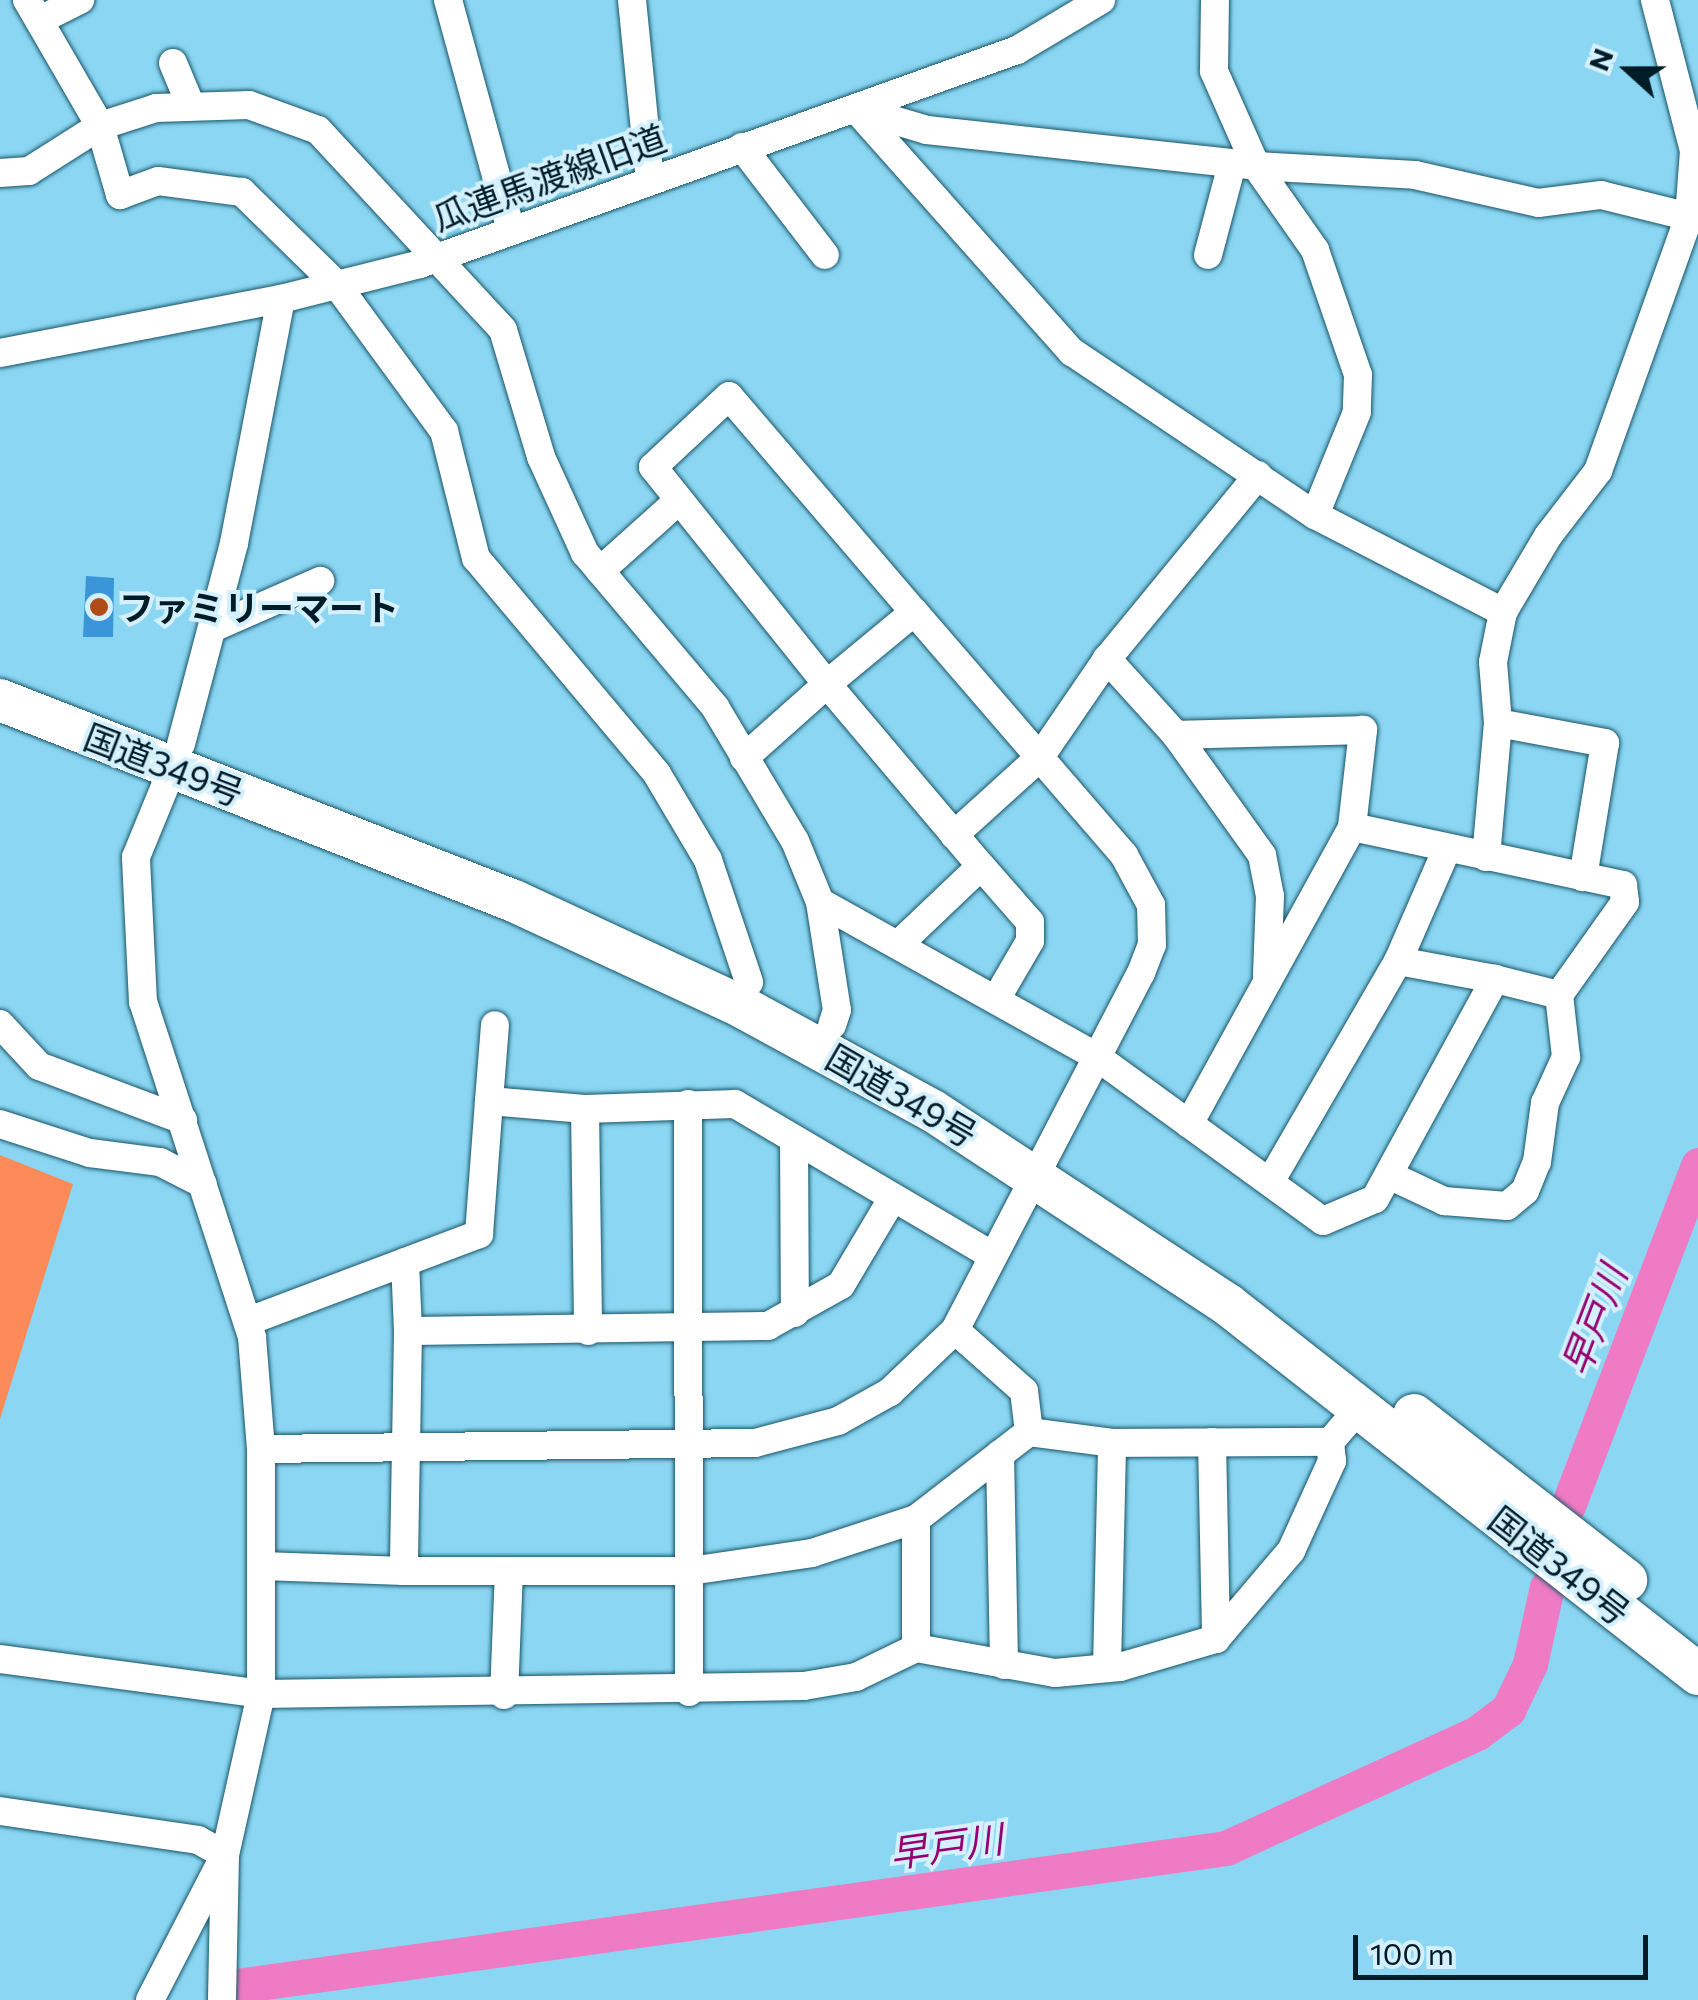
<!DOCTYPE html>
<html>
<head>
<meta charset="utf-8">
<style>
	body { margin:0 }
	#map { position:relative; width:1698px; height:2000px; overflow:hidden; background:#8bd7f3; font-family:Commissioner,"Noto Sans JP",sans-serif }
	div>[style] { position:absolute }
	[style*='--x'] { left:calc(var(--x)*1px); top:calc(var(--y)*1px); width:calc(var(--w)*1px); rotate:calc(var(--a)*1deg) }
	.green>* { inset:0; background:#fc8b59 }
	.river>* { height:35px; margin:-17.5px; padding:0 17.5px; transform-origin:17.5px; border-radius:17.5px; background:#ee7bc3 }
	.building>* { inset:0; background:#3a96d8 }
	.roads { filter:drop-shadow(0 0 2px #195569) drop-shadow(0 0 2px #195569) }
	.minor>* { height:28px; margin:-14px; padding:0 14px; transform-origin:14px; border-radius:14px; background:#fff }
	.highway>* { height:42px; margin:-21px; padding:0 21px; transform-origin:21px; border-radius:21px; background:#fff }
	.dots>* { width:28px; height:28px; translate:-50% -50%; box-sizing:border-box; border:5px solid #d4f0fc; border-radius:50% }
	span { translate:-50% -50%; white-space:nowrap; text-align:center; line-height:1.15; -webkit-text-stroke:8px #d4f0fc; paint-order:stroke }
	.street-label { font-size:35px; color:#001c26 }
	.poi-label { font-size:35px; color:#001c26; font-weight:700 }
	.left { translate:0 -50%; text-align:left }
	.water-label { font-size:38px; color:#96006f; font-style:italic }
	.north { position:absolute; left:1578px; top:20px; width:100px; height:100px; -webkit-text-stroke:8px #d4f0fc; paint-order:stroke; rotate:291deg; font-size:28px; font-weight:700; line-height:40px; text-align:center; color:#001c26 }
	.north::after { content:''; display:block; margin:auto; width:35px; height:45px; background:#001c26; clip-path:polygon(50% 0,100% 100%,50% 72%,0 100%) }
	.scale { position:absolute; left:1353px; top:1935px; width:295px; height:45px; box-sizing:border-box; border:5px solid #001c26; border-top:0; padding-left:12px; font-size:30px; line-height:35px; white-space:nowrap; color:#001c26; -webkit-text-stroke:8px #d4f0fc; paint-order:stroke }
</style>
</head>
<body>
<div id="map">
	<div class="green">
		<div style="clip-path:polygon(0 1155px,73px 1184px,0 1419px)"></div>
	</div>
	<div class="river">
		<div style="--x:1568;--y:1506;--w:365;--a:-69.1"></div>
		<div style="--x:237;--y:1986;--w:999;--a:-7.94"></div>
		<div style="--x:1226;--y:1848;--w:276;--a:-24.6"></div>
		<div style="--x:1477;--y:1733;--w:39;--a:-37"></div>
		<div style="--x:1508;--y:1710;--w:51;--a:-64.4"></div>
		<div style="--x:1530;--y:1664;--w:79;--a:-77.6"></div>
	</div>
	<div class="building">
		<div style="clip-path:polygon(86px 576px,114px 578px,113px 637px,83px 637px)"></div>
	</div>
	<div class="roads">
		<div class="minor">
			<div style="--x:27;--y:0;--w:146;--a:59.9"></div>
			<div style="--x:100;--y:126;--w:59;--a:-17.8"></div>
			<div style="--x:156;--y:108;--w:93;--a:-1.8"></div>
			<div style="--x:249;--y:105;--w:73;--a:19.9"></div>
			<div style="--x:318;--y:130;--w:272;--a:47.2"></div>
			<div style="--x:503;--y:330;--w:133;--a:73.3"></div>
			<div style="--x:541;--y:457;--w:106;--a:65.4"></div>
			<div style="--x:585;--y:553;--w:202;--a:49.8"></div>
			<div style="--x:715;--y:707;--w:156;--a:59.2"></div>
			<div style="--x:795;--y:841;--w:66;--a:67.7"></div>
			<div style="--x:820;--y:902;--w:109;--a:81.1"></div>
			<div style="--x:837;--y:1010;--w:16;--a:108"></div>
			<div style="--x:448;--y:0;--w:239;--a:74.7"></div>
			<div style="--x:632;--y:0;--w:180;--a:84.3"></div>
			<div style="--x:40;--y:20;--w:45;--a:-26.6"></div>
			<div style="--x:173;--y:63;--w:47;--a:67.3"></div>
			<div style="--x:855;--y:108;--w:327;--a:48.4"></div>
			<div style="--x:1072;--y:352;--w:293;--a:33.9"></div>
			<div style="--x:1315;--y:515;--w:212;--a:27.3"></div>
			<div style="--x:856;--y:109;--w:74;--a:16.5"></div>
			<div style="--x:927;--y:130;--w:331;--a:6.2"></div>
			<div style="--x:1256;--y:166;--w:104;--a:-113.9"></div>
			<div style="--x:1214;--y:71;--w:71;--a:-89.2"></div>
			<div style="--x:742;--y:147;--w:136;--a:52.5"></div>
			<div style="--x:1256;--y:166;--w:159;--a:3.2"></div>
			<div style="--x:1415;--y:175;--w:126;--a:12.8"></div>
			<div style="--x:1538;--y:203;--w:64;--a:-7.2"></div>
			<div style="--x:1601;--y:195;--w:100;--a:13.9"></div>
			<div style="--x:1256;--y:166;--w:103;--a:54.9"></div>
			<div style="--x:1315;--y:250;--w:132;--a:71"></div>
			<div style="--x:1358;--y:375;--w:37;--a:92"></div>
			<div style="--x:1357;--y:412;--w:111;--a:112.2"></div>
			<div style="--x:0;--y:173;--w:29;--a:-4"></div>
			<div style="--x:29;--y:171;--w:84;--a:-32.4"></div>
			<div style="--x:100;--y:126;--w:72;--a:73.8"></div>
			<div style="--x:120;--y:195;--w:40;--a:-20.2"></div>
			<div style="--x:158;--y:181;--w:85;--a:7.5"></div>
			<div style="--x:242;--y:192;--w:133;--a:44.4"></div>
			<div style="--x:337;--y:285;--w:181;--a:53.8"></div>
			<div style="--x:444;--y:431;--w:131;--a:75.9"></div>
			<div style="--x:476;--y:558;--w:282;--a:50"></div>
			<div style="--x:657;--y:774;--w:100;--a:59.3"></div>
			<div style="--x:708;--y:860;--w:129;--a:71.4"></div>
			<div style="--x:1208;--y:255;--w:94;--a:-75.2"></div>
			<div style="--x:0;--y:353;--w:286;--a:-10.9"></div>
			<div style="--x:281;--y:299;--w:143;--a:-14.1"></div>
			<div style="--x:420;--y:264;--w:634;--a:-19.72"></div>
			<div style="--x:1017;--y:50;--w:98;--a:-30.8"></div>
			<div style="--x:600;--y:571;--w:106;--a:-41.9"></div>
			<div style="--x:215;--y:627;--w:115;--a:-23.7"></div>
			<div style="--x:1498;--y:723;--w:109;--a:10.6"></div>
			<div style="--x:1605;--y:743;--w:136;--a:99.3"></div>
			<div style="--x:1176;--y:735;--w:148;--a:54.4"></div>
			<div style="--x:1262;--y:855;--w:42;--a:79"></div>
			<div style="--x:1270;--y:896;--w:79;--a:92.2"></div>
			<div style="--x:181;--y:744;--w:208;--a:-75.2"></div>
			<div style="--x:234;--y:543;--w:248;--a:-79.1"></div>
			<div style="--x:744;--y:758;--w:111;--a:-41.7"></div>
			<div style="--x:827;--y:684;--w:238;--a:49.8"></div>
			<div style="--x:954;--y:835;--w:116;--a:-42.2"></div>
			<div style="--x:1040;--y:757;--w:119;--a:-55.6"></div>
			<div style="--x:1107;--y:659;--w:238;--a:-50.6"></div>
			<div style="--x:1486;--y:857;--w:135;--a:-84.9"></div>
			<div style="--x:1498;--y:723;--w:61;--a:-94.7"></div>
			<div style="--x:1493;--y:662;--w:51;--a:-78.7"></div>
			<div style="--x:1503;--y:612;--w:88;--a:-59.4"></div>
			<div style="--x:1548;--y:536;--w:82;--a:-52.4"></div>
			<div style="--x:1598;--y:471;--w:270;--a:-70.3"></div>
			<div style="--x:1689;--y:217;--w:66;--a:-85.7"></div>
			<div style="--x:1694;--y:151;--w:156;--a:-104.5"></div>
			<div style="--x:820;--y:902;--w:317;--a:29.2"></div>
			<div style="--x:1097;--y:1057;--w:279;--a:36"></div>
			<div style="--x:1323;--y:1221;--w:56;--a:-22.9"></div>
			<div style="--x:1375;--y:1199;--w:251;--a:-61.4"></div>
			<div style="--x:1495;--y:979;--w:66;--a:14"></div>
			<div style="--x:1559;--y:995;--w:114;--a:-54.6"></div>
			<div style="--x:1625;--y:902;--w:17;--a:-97"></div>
			<div style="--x:1623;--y:885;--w:277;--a:-167.9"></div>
			<div style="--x:1352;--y:827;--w:98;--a:-83.5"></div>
			<div style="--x:1363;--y:730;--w:187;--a:178.5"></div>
			<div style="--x:1176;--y:735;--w:103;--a:-132.2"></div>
			<div style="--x:899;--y:944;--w:113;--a:-43.6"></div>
			<div style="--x:981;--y:866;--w:74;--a:48.8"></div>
			<div style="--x:1030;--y:922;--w:19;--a:90"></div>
			<div style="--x:1030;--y:941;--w:64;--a:120.2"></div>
			<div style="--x:1398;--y:961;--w:99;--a:10.5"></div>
			<div style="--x:0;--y:1024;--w:57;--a:47.1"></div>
			<div style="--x:39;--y:1066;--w:154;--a:20.6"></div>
			<div style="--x:489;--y:1101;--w:76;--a:-85.5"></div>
			<div style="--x:688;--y:1104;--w:588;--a:89.9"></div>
			<div style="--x:585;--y:1109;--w:222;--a:89.2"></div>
			<div style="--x:0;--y:1124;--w:95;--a:17.9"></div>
			<div style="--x:90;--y:1153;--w:71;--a:7.3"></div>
			<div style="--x:160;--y:1162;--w:48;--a:27.1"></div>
			<div style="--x:1189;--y:1124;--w:339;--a:-61.2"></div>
			<div style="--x:794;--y:1139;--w:174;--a:89.7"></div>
			<div style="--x:1391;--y:1176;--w:59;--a:25.3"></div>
			<div style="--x:1444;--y:1201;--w:63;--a:4.5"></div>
			<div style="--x:1507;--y:1206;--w:23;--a:-40"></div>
			<div style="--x:1525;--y:1191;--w:31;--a:-68"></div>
			<div style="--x:1537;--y:1162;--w:60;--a:-82.3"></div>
			<div style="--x:1545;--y:1103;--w:51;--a:-65.5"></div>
			<div style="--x:1566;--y:1057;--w:62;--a:-96.4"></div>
			<div style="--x:1270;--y:1182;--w:255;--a:-59.9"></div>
			<div style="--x:1398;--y:961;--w:122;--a:-66.4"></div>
			<div style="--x:892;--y:1199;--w:100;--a:120.7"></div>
			<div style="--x:841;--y:1285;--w:84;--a:150.7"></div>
			<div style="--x:768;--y:1326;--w:360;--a:179.2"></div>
			<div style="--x:408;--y:1331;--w:240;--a:91"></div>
			<div style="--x:404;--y:1571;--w:286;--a:0"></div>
			<div style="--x:690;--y:1571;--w:123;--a:-8.4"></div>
			<div style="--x:812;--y:1553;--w:109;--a:-18.1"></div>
			<div style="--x:405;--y:1262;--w:69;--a:87.5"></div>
			<div style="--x:249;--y:1321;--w:246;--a:-20.7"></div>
			<div style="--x:479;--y:1234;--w:133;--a:-85.7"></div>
			<div style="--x:489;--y:1101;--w:96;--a:4.8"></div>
			<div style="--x:585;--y:1109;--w:150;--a:-1.9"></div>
			<div style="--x:735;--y:1104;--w:299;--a:30.5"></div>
			<div style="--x:955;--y:1330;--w:92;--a:41.5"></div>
			<div style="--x:1024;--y:1391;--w:41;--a:83"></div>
			<div style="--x:1029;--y:1432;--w:84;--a:7.5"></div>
			<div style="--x:1112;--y:1443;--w:218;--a:-0.3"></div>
			<div style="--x:1212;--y:1442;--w:197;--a:88.8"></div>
			<div style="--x:261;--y:1449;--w:494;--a:-0.7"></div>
			<div style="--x:755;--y:1443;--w:86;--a:-14.8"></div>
			<div style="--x:838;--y:1421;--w:60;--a:-29.1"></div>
			<div style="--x:890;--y:1392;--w:90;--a:-43.6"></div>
			<div style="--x:955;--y:1330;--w:403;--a:-62.5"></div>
			<div style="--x:1141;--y:973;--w:30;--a:-69"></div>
			<div style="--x:1152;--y:945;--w:40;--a:-91.4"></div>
			<div style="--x:1151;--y:905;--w:57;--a:-118.4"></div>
			<div style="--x:1124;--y:855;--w:321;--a:-130.8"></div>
			<div style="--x:914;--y:612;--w:284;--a:-130.6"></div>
			<div style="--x:729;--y:396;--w:104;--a:136.9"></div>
			<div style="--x:653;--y:467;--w:278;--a:51.3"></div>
			<div style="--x:827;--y:684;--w:113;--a:-39.6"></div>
			<div style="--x:1000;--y:1454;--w:211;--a:88.9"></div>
			<div style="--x:262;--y:1566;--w:142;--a:2"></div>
			<div style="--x:916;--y:1648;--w:129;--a:-90"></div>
			<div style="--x:916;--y:1519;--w:143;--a:-37.6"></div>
			<div style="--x:0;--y:1659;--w:263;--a:7.6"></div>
			<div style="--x:261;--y:1694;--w:543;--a:-0.84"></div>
			<div style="--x:804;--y:1686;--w:53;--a:-9.8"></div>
			<div style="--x:856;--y:1677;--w:67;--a:-25.8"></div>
			<div style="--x:916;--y:1648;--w:141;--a:10.2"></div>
			<div style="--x:1055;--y:1673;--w:65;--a:-5.3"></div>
			<div style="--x:1120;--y:1667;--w:100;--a:-16.3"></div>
			<div style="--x:1216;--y:1639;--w:116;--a:-49.6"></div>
			<div style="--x:1291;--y:1551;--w:99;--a:-65.5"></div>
			<div style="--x:1332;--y:1461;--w:19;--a:-96"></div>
			<div style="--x:1330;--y:1442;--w:46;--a:-49.4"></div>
			<div style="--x:1107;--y:1668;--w:225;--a:-88.7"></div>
			<div style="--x:504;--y:1695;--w:124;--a:-87.7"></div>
			<div style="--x:0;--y:1811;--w:200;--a:8.3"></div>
			<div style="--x:198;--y:1840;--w:31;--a:29"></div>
			<div style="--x:225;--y:1855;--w:145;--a:91.2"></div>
			<div style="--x:150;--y:2000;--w:163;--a:-62.7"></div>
			<div style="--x:225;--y:1855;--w:165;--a:-77.4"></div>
			<div style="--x:261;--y:1694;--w:245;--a:-90"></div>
			<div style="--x:261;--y:1449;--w:112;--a:-94.6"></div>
			<div style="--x:252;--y:1337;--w:352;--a:-108"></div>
			<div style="--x:143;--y:1002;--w:145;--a:-92.8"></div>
			<div style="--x:136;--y:857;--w:97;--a:-67.7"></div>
		</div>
		<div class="highway">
			<div style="--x:0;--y:700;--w:552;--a:21.36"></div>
			<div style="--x:514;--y:901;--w:254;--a:24.9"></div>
			<div style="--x:744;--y:1008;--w:215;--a:28.6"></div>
			<div style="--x:933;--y:1111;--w:352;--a:33.3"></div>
			<div style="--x:1227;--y:1304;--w:599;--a:38.15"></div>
			<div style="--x:1414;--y:1415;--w:269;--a:37.9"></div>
		</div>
	</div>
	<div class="dots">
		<div style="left:99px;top:607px;background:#b04c18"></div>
	</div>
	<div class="street-label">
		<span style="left:549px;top:177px;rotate:-20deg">瓜連馬渡線旧道</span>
		<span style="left:164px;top:764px;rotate:21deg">国道349号</span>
		<span style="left:902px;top:1095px;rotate:30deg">国道349号</span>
		<span style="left:1560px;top:1565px;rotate:38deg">国道349号</span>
	</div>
	<div class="poi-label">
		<span class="left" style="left:119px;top:607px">ファミリーマート</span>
	</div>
	<div class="water-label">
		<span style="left:1593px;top:1320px;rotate:-69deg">早戸川</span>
		<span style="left:946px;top:1845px;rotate:-8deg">早戸川</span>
	</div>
	<div class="north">N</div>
	<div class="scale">100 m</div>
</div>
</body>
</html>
